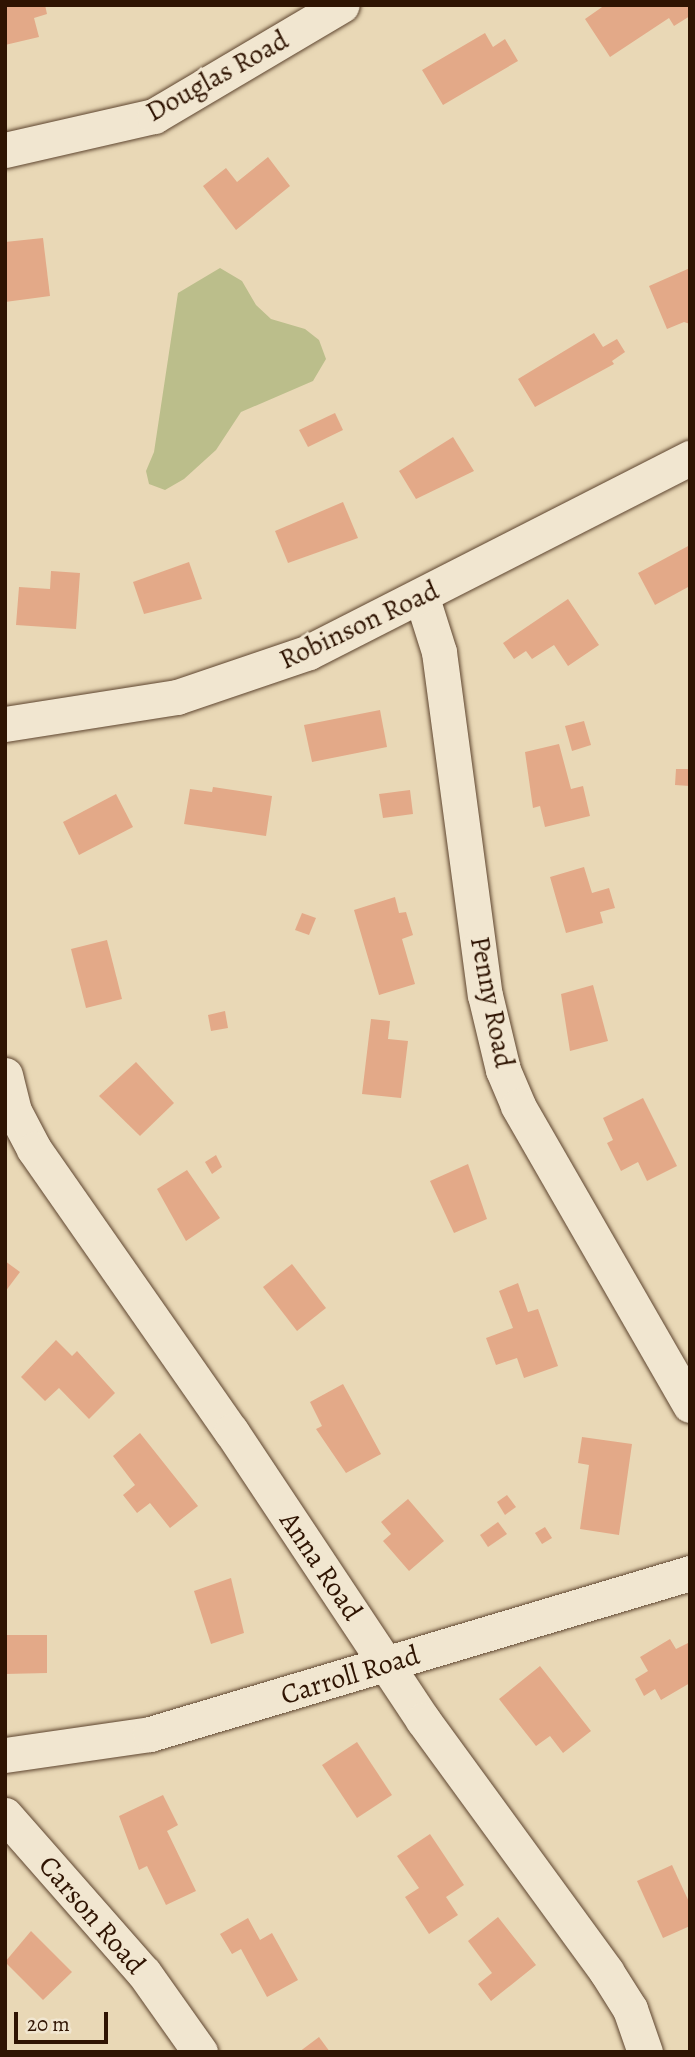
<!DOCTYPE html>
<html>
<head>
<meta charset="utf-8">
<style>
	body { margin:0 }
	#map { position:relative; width:695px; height:2057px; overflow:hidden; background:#e9d8b6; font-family:Alegreya,serif }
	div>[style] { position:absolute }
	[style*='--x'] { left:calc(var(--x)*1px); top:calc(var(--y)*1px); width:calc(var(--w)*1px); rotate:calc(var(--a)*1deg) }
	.green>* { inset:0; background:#bbbe8b }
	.building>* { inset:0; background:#e3a988 }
	.roads { filter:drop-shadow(0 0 2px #5e452f) drop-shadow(0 0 2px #5e452f) }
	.street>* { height:35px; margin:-17.5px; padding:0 17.5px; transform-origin:17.5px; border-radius:17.5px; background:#f1e6d0 }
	span { translate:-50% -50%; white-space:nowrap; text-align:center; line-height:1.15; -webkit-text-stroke:6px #f1e6d0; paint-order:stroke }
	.street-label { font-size:28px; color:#2f1402 }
	.frame { position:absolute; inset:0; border:7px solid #2f1402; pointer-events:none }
	.scale { position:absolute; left:14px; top:2012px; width:94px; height:32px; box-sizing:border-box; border:4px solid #2f1402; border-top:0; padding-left:9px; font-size:21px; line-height:24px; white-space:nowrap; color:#2f1402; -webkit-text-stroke:5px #f1e6d0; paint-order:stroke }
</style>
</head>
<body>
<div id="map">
	<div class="green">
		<div style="clip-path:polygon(220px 268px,242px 281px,256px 305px,271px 319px,305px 329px,319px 340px,326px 359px,313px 381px,241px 412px,216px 450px,184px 479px,165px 490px,149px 484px,146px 471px,154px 452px,178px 293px)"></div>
	</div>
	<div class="building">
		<div style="clip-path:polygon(5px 5px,45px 5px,47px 14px,34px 18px,39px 37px,5px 45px)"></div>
		<div style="clip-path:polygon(605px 5px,690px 5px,690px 16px,674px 26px,669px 18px,610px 57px,585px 19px)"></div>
		<div style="clip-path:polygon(485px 33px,493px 47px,505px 39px,518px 61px,443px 105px,422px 70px)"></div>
		<div style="clip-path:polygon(268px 157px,290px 186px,236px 230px,203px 186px,226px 168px,237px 182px)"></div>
		<div style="clip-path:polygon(43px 238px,50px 296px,5px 302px,5px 242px)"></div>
		<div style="clip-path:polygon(690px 268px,690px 324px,684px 322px,667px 329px,649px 286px)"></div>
		<div style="clip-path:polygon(594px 333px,603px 347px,617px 339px,625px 352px,612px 361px,614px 364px,535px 407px,518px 379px)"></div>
		<div style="clip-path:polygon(335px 413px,343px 430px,308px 447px,299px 430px)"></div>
		<div style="clip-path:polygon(453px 437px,474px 471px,416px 499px,399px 471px)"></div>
		<div style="clip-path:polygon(343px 502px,358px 538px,288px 563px,275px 531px)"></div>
		<div style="clip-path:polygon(690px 545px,690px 586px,655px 605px,638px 573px)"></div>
		<div style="clip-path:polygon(189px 562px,202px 599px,144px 614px,133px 582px)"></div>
		<div style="clip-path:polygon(51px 571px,80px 573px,76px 629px,16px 625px,19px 587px,50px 589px)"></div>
		<div style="clip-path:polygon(568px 599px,599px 645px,568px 666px,554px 645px,532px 659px,526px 651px,514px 659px,503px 643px)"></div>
		<div style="clip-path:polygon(380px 710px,387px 747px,312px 762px,304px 725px)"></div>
		<div style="clip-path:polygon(584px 721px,591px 745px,572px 751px,565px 726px)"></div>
		<div style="clip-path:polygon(559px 744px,571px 789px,583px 786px,590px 816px,545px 827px,540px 806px,533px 808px,525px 752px)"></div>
		<div style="clip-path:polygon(676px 769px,690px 769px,690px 786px,675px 785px)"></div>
		<div style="clip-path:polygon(213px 787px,272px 796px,266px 836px,184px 824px,190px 789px,212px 792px)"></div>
		<div style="clip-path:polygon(410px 790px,413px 814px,383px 818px,379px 794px)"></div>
		<div style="clip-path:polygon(116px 794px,133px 827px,79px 855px,63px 822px)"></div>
		<div style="clip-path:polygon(584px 867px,592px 893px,609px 888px,615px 908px,600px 912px,603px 923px,566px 933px,550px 877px)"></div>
		<div style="clip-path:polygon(395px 897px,399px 913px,406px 912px,413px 935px,402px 939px,415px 984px,379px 995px,354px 910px)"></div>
		<div style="clip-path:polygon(302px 913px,316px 918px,309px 935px,295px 930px)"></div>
		<div style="clip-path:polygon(107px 940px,122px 999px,86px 1008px,71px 949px)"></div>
		<div style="clip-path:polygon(593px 985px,608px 1041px,570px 1051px,561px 994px)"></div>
		<div style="clip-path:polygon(225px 1011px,228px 1028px,211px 1031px,208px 1015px)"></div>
		<div style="clip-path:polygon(371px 1019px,390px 1021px,388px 1039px,408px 1041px,401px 1098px,362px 1094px)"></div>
		<div style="clip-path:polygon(136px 1062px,174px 1103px,140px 1136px,99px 1096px)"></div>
		<div style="clip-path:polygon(643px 1098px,677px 1166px,647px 1181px,638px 1162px,621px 1171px,607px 1143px,613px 1140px,603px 1118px)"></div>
		<div style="clip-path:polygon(216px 1155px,222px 1167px,212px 1174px,205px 1162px)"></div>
		<div style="clip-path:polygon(468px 1164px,487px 1219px,454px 1233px,430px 1181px)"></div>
		<div style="clip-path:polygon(187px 1170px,220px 1218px,186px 1241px,157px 1189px)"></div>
		<div style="clip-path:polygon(5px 1261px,20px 1272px,5px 1292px)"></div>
		<div style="clip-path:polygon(292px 1264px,326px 1308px,297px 1331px,263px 1287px)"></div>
		<div style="clip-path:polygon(518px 1283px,528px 1312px,538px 1309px,558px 1366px,524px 1378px,517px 1358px,496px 1365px,486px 1338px,513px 1328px,499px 1291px)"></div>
		<div style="clip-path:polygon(56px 1340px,72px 1356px,77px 1351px,115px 1393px,89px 1419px,59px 1388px,45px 1401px,21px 1377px)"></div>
		<div style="clip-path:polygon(343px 1384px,381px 1454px,346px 1473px,316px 1429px,322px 1426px,310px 1402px)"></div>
		<div style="clip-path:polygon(140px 1433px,198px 1506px,170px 1528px,150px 1503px,137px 1513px,123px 1495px,135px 1485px,113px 1456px)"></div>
		<div style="clip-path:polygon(582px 1437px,632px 1444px,619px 1535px,580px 1529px,589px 1465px,578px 1463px)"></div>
		<div style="clip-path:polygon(507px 1495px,516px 1507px,505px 1515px,497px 1502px)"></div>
		<div style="clip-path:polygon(408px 1499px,444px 1541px,409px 1571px,383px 1541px,391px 1534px,381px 1522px)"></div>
		<div style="clip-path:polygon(498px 1522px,507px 1534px,488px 1547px,480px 1535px)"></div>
		<div style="clip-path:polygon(545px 1527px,552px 1538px,542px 1544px,535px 1533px)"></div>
		<div style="clip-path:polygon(231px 1578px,244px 1633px,211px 1644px,194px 1591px)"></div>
		<div style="clip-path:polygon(5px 1635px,47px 1635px,47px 1673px,5px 1674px)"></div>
		<div style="clip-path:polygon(670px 1639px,676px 1649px,690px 1642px,690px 1683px,661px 1700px,655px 1689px,644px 1696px,635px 1679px,648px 1671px,640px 1657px)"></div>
		<div style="clip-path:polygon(540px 1666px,591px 1731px,563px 1753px,550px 1736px,536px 1746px,499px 1699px)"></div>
		<div style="clip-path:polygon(357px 1742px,392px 1795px,357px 1818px,322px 1765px)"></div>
		<div style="clip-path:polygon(163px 1795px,178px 1825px,167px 1831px,196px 1891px,166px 1905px,147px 1866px,139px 1870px,119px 1816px)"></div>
		<div style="clip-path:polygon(430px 1834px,464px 1885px,446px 1897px,458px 1915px,429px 1934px,405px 1897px,419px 1888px,397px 1856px)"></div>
		<div style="clip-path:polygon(672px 1865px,690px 1904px,690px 1926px,663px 1938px,637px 1881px)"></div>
		<div style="clip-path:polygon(498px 1917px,536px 1965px,491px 2001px,478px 1984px,492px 1973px,468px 1941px)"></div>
		<div style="clip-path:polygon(248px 1918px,260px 1940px,272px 1933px,298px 1980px,267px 1997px,241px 1949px,232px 1954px,220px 1934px)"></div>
		<div style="clip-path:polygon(31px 1931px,72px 1972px,43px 2000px,5px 1962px)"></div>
		<div style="clip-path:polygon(319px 2037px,330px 2052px,299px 2052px)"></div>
	</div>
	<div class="roads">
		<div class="street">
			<div style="--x:5;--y:150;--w:153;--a:-12.9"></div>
			<div style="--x:154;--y:116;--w:218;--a:-30.6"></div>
			<div style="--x:422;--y:598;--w:57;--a:72.5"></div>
			<div style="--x:439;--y:652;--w:346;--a:82.4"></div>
			<div style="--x:485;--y:995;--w:77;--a:76.5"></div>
			<div style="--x:503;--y:1070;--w:39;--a:67"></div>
			<div style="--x:518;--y:1106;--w:345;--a:60.1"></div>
			<div style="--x:5;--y:724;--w:174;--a:-8.9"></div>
			<div style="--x:177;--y:697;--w:139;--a:-18.8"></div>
			<div style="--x:309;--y:652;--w:428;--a:-27"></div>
			<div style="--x:5;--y:1075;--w:37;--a:76"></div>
			<div style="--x:14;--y:1111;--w:43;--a:62.2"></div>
			<div style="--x:34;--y:1149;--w:344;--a:55.1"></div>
			<div style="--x:231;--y:1431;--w:347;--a:56.4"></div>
			<div style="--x:423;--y:1720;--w:311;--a:53.9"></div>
			<div style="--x:606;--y:1971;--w:45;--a:57.7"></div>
			<div style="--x:630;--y:2009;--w:46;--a:70.8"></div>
			<div style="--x:5;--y:1755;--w:147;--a:-8.2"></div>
			<div style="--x:150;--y:1734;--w:563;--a:-16.6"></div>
			<div style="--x:5;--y:1815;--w:210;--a:48.7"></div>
			<div style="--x:144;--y:1973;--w:97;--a:54.7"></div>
		</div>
	</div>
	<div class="street-label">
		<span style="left:217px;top:76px;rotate:-29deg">Douglas Road</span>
		<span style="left:359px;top:625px;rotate:-25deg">Robinson Road</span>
		<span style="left:492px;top:1002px;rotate:79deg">Penny Road</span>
		<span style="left:321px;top:1566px;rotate:56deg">Anna Road</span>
		<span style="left:350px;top:1675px;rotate:-17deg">Carroll Road</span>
		<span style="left:92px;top:1915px;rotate:49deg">Carson Road</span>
	</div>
	<div class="frame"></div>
	<div class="scale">20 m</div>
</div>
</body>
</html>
